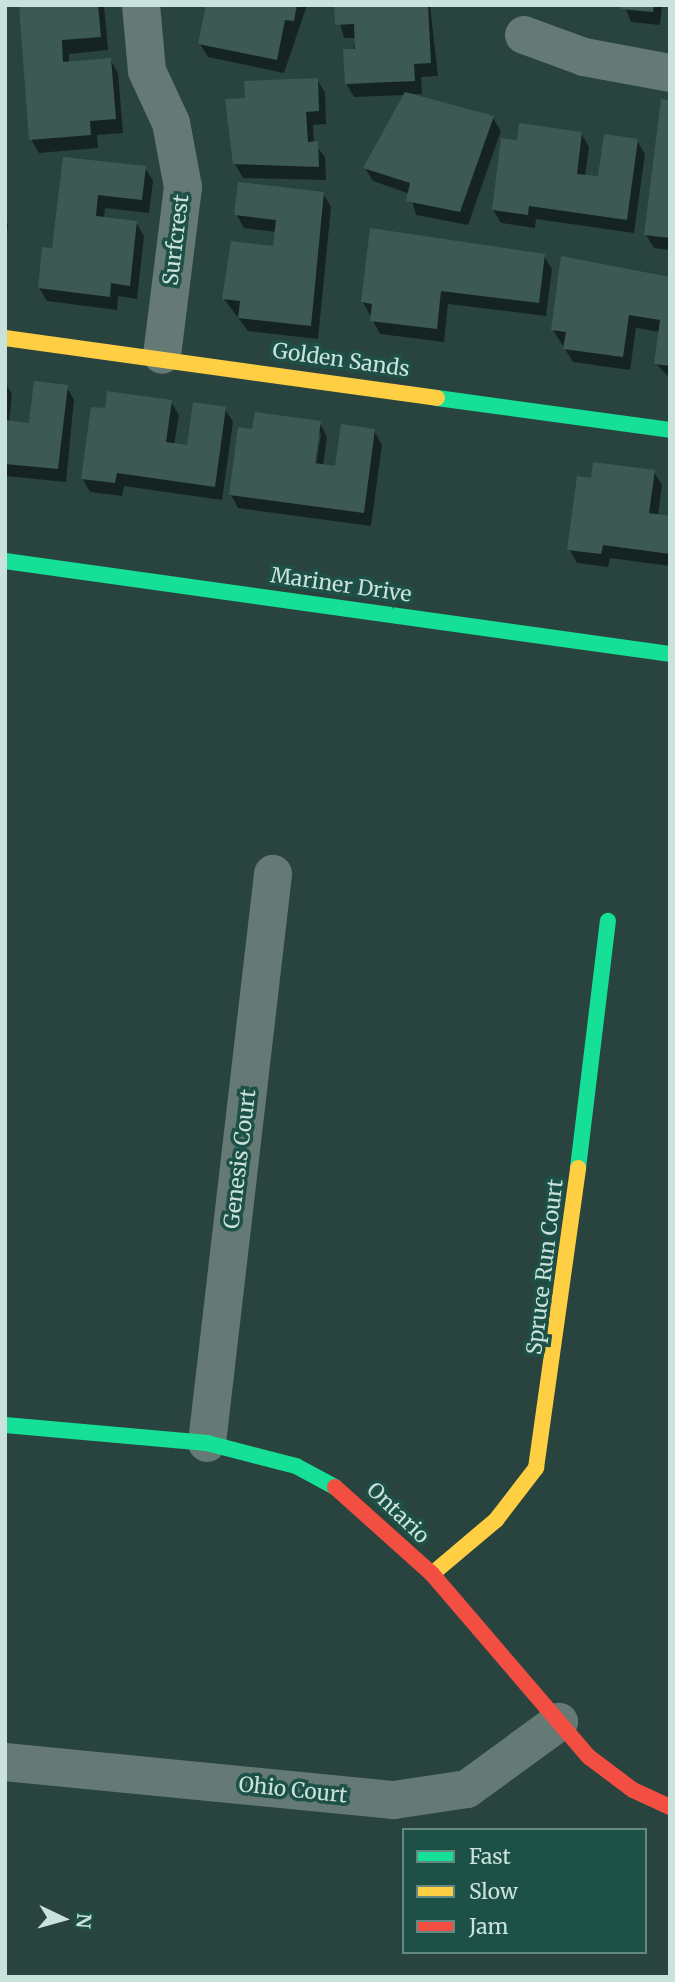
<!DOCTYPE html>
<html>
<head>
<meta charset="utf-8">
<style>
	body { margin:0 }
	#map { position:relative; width:675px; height:1982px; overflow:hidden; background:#29443f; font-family:Merriweather,serif }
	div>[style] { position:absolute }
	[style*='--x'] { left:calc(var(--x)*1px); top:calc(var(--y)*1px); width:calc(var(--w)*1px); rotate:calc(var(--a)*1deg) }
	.shadow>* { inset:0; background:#0007 }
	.building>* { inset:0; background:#3c5954 }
	.street>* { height:38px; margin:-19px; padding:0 19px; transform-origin:19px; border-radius:19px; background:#657a75 }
	.fast>* { height:16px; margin:-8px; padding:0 8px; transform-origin:8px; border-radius:8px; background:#16e098 }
	.slow>* { height:16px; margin:-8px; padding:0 8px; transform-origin:8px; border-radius:8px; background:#ffcf43 }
	.jam>* { height:16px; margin:-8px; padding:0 8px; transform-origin:8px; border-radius:8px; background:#f24e42 }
	span { translate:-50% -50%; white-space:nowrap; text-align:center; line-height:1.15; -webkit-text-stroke:7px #1d5046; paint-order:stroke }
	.street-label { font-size:21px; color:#c9e2dc }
	.frame { position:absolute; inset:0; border:7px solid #c9e2dc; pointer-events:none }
	.legend { position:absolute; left:402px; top:1828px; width:245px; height:126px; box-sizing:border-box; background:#1d5046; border:2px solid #628a82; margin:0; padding:9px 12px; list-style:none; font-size:21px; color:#c9e2dc }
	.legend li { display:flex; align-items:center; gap:14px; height:35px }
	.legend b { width:35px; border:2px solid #628a82 }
	.north { position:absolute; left:28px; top:1884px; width:70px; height:70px; -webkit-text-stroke:5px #1d5046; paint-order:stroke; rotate:95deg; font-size:19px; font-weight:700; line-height:28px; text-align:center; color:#c9e2dc }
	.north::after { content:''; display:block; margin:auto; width:24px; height:32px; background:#c9e2dc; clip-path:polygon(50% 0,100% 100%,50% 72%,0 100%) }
</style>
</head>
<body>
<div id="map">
	<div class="shadow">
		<div style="clip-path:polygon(20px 5px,104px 5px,108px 50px,69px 54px,69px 63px,110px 59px,118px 73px,123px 133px,97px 135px,98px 148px,39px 153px,31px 139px)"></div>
		<div style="clip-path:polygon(208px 5px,307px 5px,284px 73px,208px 57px,200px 44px)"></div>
		<div style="clip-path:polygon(335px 5px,430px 5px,438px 76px,421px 77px,422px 94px,410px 94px,493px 118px,501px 131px,468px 225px,416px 215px,410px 194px,373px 181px,365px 168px,405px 95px,354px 97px,346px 83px,356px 38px,344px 38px)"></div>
		<div style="clip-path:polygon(624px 5px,662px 5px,660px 25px,631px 22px)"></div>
		<div style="clip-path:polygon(317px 79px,325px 93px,326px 124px,313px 125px,314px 143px,325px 157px,326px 180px,243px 178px,235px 164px,247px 100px)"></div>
		<div style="clip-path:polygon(670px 102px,670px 250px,654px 248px,646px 235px)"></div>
		<div style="clip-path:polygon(581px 133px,589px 147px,585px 176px,600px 178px,637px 141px,645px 154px,634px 233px,536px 219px,535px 228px,501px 223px,493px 210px,518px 142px)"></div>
		<div style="clip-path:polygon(64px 159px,145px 168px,153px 181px,149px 213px,105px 208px,104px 218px,136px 222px,144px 236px,137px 299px,118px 296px,117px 310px,47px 301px,39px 288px,54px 250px)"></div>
		<div style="clip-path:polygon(323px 193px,331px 207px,318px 339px,248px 331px,224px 299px,274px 248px,277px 232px,244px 228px,236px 214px)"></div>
		<div style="clip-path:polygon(5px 219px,8px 224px,5px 250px)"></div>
		<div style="clip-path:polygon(544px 256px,552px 269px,546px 316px,448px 304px,444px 342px,380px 334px,363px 302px)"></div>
		<div style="clip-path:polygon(670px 278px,670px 378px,655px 363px,660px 332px,636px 328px,630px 370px,573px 362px,553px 330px)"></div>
		<div style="clip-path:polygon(5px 383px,12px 394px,9px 422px,31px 425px,66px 386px,74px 400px,66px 482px,5px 476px)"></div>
		<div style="clip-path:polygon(171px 402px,179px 415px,174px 445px,188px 447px,225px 409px,233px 422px,222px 500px,124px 486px,122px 496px,90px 492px,82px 478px,107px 410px)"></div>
		<div style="clip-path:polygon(evenodd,320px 423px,327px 437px,323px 466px,336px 468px,374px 431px,382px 445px,371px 526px,238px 508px,231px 495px,254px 431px,320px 423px,317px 433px,321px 433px,315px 472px,312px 472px,317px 433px)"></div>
		<div style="clip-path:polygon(654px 472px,662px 485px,658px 516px,670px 518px,670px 566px,610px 558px,608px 567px,577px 563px,569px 549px,593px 480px)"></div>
	</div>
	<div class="building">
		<div style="clip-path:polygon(19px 5px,98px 5px,101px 37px,62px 40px,63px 62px,111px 58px,116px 119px,90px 121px,91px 135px,29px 140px)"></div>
		<div style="clip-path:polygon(206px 5px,297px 5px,294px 21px,285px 20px,277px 60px,198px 44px)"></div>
		<div style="clip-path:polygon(334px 5px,428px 5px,431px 63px,414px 64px,415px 81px,345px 84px,343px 49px,355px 49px,354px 24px,335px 25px)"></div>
		<div style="clip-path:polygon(622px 5px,654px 5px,653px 12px,621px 9px)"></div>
		<div style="clip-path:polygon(318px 78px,319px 111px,306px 112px,308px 142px,318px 141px,319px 167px,233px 164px,225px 99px,245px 98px,244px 81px)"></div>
		<div style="clip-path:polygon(405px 92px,494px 116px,460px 212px,406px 201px,410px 183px,363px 168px)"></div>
		<div style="clip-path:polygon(661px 99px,670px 100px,670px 238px,644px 235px)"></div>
		<div style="clip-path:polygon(519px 123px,582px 132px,577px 174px,598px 176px,604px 134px,638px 139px,627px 220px,529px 206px,528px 215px,492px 210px,501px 138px,517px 140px)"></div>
		<div style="clip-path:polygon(63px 157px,146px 166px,142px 200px,98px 195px,96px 216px,137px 221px,130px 286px,111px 283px,110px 297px,38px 288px,42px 247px,52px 248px)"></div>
		<div style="clip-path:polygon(238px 182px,324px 192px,311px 326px,238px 318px,240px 301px,222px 299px,231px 241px,273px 246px,276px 220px,234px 215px)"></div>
		<div style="clip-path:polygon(370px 228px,545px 254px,539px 303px,441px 291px,437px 329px,370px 321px,372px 304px,361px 302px)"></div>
		<div style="clip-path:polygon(561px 256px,670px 277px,670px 366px,654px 364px,660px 320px,629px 315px,623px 357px,563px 349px,566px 332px,551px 330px)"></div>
		<div style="clip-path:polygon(34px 381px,68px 385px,58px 469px,5px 464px,5px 420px,29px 423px)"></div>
		<div style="clip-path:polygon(107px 391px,172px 400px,166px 442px,187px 445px,193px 402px,226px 407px,215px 487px,117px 473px,115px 483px,81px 479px,91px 407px,105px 408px)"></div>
		<div style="clip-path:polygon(255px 412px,321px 421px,315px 463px,335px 466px,341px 424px,375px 429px,364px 513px,229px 495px,238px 427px,252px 429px)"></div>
		<div style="clip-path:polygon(593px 462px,655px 470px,649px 513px,670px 516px,670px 554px,603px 545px,601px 554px,567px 550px,577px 476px,591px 478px)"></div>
	</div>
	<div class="street">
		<div style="--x:141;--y:5;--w:66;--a:84.8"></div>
		<div style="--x:147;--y:71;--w:57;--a:65.2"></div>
		<div style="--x:171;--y:123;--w:65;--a:79.4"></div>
		<div style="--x:183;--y:187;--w:169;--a:97.1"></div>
		<div style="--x:524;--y:35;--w:64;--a:20.1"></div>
		<div style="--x:584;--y:57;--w:87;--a:10.5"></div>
		<div style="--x:207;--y:1443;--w:573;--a:-83.38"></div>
		<div style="--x:5;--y:1762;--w:391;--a:5.6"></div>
		<div style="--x:394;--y:1800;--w:74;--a:-8.6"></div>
		<div style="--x:467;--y:1789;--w:114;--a:-36.1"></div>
	</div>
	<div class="fast">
		<div style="--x:437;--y:398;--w:235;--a:7.8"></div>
		<div style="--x:5;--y:561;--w:671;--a:7.96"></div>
		<div style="--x:578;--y:1168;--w:249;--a:-83.1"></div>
		<div style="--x:5;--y:1425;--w:203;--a:5.1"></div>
		<div style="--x:207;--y:1443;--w:92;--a:14.5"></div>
		<div style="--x:296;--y:1466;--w:44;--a:28.3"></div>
	</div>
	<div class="slow">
		<div style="--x:5;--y:338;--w:436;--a:7.9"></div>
		<div style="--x:432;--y:1574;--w:84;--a:-40.2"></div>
		<div style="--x:496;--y:1520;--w:66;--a:-52.4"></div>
		<div style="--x:536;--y:1468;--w:303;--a:-82"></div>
	</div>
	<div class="jam">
		<div style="--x:335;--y:1487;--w:130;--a:41.9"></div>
		<div style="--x:432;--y:1574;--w:241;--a:49.4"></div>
		<div style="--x:589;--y:1757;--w:55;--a:36.9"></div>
		<div style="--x:633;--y:1790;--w:41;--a:24.7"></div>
	</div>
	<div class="street-label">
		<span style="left:176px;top:240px;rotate:-83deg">Surfcrest</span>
		<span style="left:341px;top:360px;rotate:8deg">Golden Sands</span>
		<span style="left:341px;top:585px;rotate:8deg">Mariner Drive</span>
		<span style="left:240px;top:1159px;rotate:-83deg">Genesis Court</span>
		<span style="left:545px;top:1267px;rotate:-83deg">Spruce Run Court</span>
		<span style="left:398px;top:1513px;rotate:44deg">Ontario</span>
		<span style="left:293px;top:1790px;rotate:6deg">Ohio Court</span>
	</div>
	<div class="frame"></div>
	<ul class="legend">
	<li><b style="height:9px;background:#16e098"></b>Fast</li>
	<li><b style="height:9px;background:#ffcf43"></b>Slow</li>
	<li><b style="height:9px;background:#f24e42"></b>Jam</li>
	</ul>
	<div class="north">N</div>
</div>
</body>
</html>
